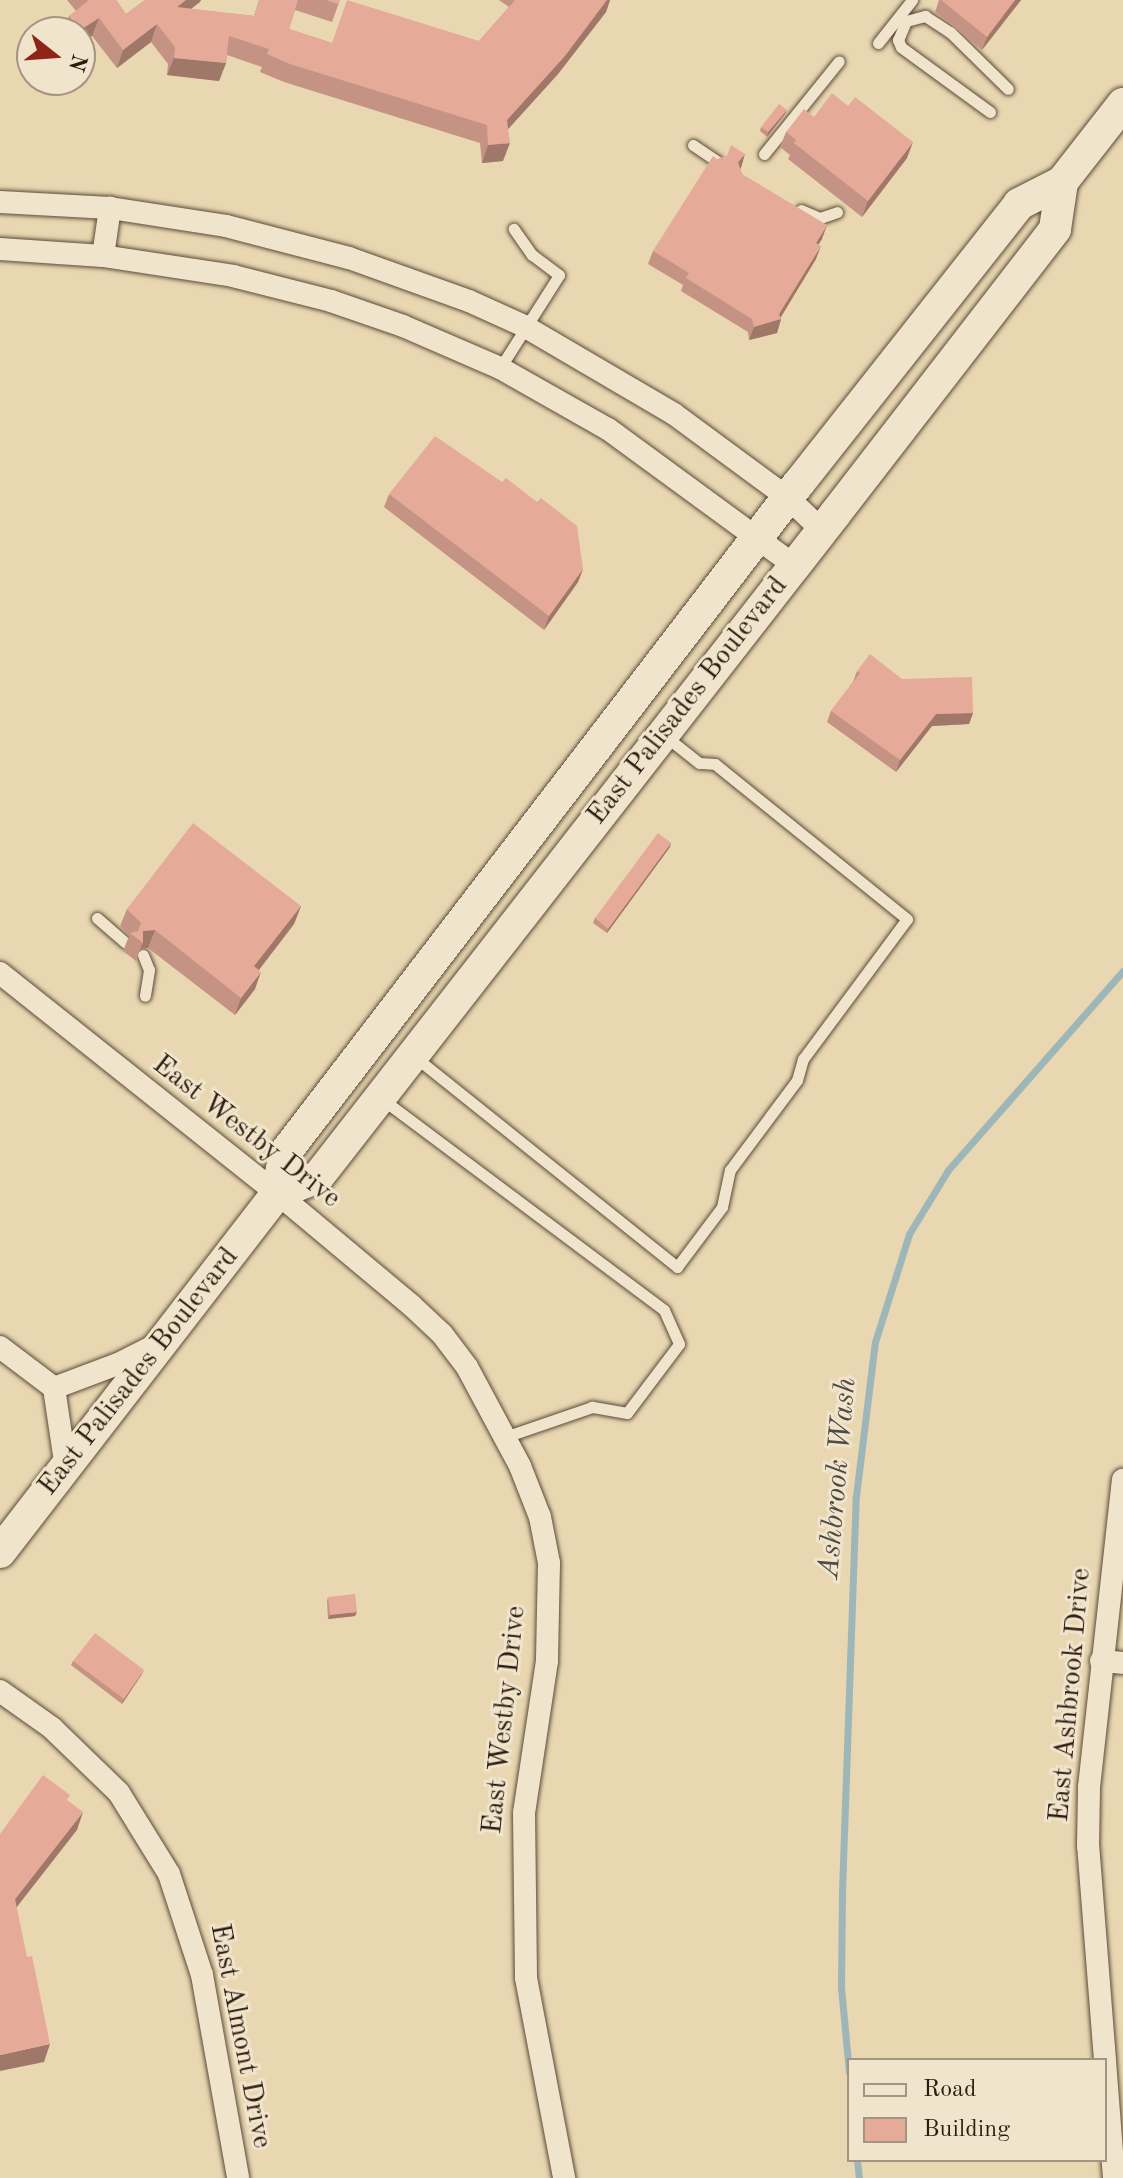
<!DOCTYPE html>
<html>
<head>
<meta charset="utf-8">
<style>
	body { margin:0 }
	#map { position:relative; width:1123px; height:2178px; overflow:hidden; background:#e8d7b1; font-family:"Old Standard TT",serif }
	div>[style] { position:absolute }
	[style*='--x'] { left:calc(var(--x)*1px); top:calc(var(--y)*1px); width:calc(var(--w)*1px); rotate:calc(var(--a)*1deg) }
	.stream>* { height:7px; margin:-3.5px; padding:0 3.5px; transform-origin:3.5px; border-radius:3.5px; background:#9db6b8 }
	.roads { filter:drop-shadow(0 0 2px #5c4b39) drop-shadow(0 0 2px #5c4b39) }
	.lane>* { height:11px; margin:-5.5px; padding:0 5.5px; transform-origin:5.5px; border-radius:5.5px; background:#f0e5cc }
	.street>* { height:22px; margin:-11px; padding:0 11px; transform-origin:11px; border-radius:11px; background:#f0e5cc }
	.secondary>* { height:32px; margin:-16px; padding:0 16px; transform-origin:16px; border-radius:16px; background:#f0e5cc }
	.wall>* { inset:0; background:#c59383 }
	.shaded-wall>* { inset:0; background:#a0786a }
	.building>* { inset:0; background:#e5ab98 }
	span { translate:-50% -50%; white-space:nowrap; text-align:center; line-height:1.15; -webkit-text-stroke:6px #f0e5cc; paint-order:stroke }
	.street-label { font-size:28px; color:#2e1c11 }
	.water-label { font-size:30px; color:#4f4a43; font-style:italic }
	.legend { position:absolute; left:847px; top:2058px; width:260px; height:104px; box-sizing:border-box; background:#f0e5cc; border:2px solid #a29581; margin:0; padding:10px 14px; list-style:none; font-size:24px; color:#2e1c11 }
	.legend li { display:flex; align-items:center; gap:16px; height:40px }
	.legend b { width:40px; border:2px solid #a29581 }
	.north { position:absolute; left:16px; top:16px; width:80px; height:80px; box-sizing:border-box; background:#f0e5cc; border:2px solid #a29581; border-radius:50%; rotate:107deg; font-size:22px; font-weight:700; line-height:32px; text-align:center; color:#2e1c11 }
	.north::after { content:''; display:block; margin:auto; width:28px; height:36px; background:#8f2418; clip-path:polygon(50% 0,100% 100%,50% 72%,0 100%) }
</style>
</head>
<body>
<div id="map">
	<div class="stream">
		<div style="--x:849;--y:2072;--w:85;--a:-95.4"></div>
		<div style="--x:841;--y:1987;--w:96;--a:-89.4"></div>
		<div style="--x:842;--y:1891;--w:395;--a:-88"></div>
		<div style="--x:856;--y:1496;--w:155;--a:-83"></div>
		<div style="--x:875;--y:1342;--w:113;--a:-72.5"></div>
		<div style="--x:909;--y:1234;--w:75;--a:-58.6"></div>
		<div style="--x:948;--y:1170;--w:265;--a:-48.7"></div>
		<div style="--x:857;--y:2160;--w:18;--a:84"></div>
	</div>
	<div class="roads">
		<div class="lane">
			<div style="--x:878;--y:43;--w:55;--a:-51.7"></div>
			<div style="--x:990;--y:112;--w:110;--a:-143.9"></div>
			<div style="--x:901;--y:47;--w:8;--a:-113"></div>
			<div style="--x:898;--y:40;--w:21;--a:-67"></div>
			<div style="--x:906;--y:21;--w:20;--a:-15"></div>
			<div style="--x:925;--y:16;--w:30;--a:33"></div>
			<div style="--x:950;--y:32;--w:81;--a:44.5"></div>
			<div style="--x:693;--y:145;--w:30;--a:34"></div>
			<div style="--x:764;--y:154;--w:119;--a:-51.1"></div>
			<div style="--x:801;--y:210;--w:21;--a:23"></div>
			<div style="--x:820;--y:218;--w:18;--a:-19"></div>
			<div style="--x:500;--y:368;--w:110;--a:-57.6"></div>
			<div style="--x:559;--y:275;--w:34;--a:-143"></div>
			<div style="--x:532;--y:255;--w:32;--a:-125"></div>
			<div style="--x:97;--y:918;--w:38;--a:41"></div>
			<div style="--x:143;--y:955;--w:16;--a:68"></div>
			<div style="--x:149;--y:970;--w:26;--a:99"></div>
			<div style="--x:415;--y:1057;--w:336;--a:38.7"></div>
			<div style="--x:677;--y:1267;--w:75;--a:-53.1"></div>
			<div style="--x:722;--y:1207;--w:38;--a:-78"></div>
			<div style="--x:730;--y:1170;--w:112;--a:-53.3"></div>
			<div style="--x:797;--y:1080;--w:22;--a:-74"></div>
			<div style="--x:803;--y:1059;--w:174;--a:-53.4"></div>
			<div style="--x:907;--y:919;--w:247;--a:-141.1"></div>
			<div style="--x:715;--y:764;--w:16;--a:-176"></div>
			<div style="--x:699;--y:763;--w:43;--a:-141.5"></div>
			<div style="--x:382;--y:1099;--w:352;--a:36.8"></div>
			<div style="--x:664;--y:1310;--w:37;--a:66"></div>
			<div style="--x:679;--y:1344;--w:86;--a:127"></div>
			<div style="--x:627;--y:1413;--w:36;--a:-170"></div>
			<div style="--x:592;--y:1407;--w:92;--a:161"></div>
		</div>
		<div class="street">
			<div style="--x:0;--y:202;--w:110;--a:3.1"></div>
			<div style="--x:110;--y:208;--w:117;--a:8.8"></div>
			<div style="--x:226;--y:226;--w:127;--a:14.6"></div>
			<div style="--x:349;--y:258;--w:127;--a:19.7"></div>
			<div style="--x:469;--y:301;--w:60;--a:24.4"></div>
			<div style="--x:524;--y:326;--w:174;--a:30.4"></div>
			<div style="--x:674;--y:414;--w:142;--a:36.4"></div>
			<div style="--x:788;--y:498;--w:47;--a:43.3"></div>
			<div style="--x:0;--y:249;--w:103;--a:3.9"></div>
			<div style="--x:103;--y:256;--w:132;--a:8.7"></div>
			<div style="--x:233;--y:276;--w:101;--a:14.3"></div>
			<div style="--x:331;--y:301;--w:76;--a:19.1"></div>
			<div style="--x:403;--y:326;--w:106;--a:23.4"></div>
			<div style="--x:500;--y:368;--w:124;--a:29.5"></div>
			<div style="--x:608;--y:429;--w:230;--a:36.2"></div>
			<div style="--x:103;--y:256;--w:49;--a:-81.7"></div>
			<div style="--x:0;--y:973;--w:354;--a:38.5"></div>
			<div style="--x:277;--y:1193;--w:175;--a:39.9"></div>
			<div style="--x:411;--y:1305;--w:42;--a:43.1"></div>
			<div style="--x:442;--y:1334;--w:41;--a:52.9"></div>
			<div style="--x:467;--y:1367;--w:112;--a:61.8"></div>
			<div style="--x:520;--y:1466;--w:55;--a:68.6"></div>
			<div style="--x:540;--y:1517;--w:47;--a:78.9"></div>
			<div style="--x:549;--y:1563;--w:98;--a:91.2"></div>
			<div style="--x:547;--y:1661;--w:154;--a:98.6"></div>
			<div style="--x:524;--y:1813;--w:165;--a:89.3"></div>
			<div style="--x:526;--y:1978;--w:204;--a:79.2"></div>
			<div style="--x:0;--y:1347;--w:68;--a:37.2"></div>
			<div style="--x:54;--y:1388;--w:81;--a:81.5"></div>
			<div style="--x:54;--y:1388;--w:68;--a:-20.6"></div>
			<div style="--x:118;--y:1364;--w:42;--a:-26.6"></div>
			<div style="--x:1101;--y:1661;--w:22;--a:5"></div>
			<div style="--x:0;--y:1691;--w:64;--a:35.4"></div>
			<div style="--x:52;--y:1728;--w:93;--a:44.1"></div>
			<div style="--x:119;--y:1793;--w:95;--a:58.3"></div>
			<div style="--x:169;--y:1874;--w:106;--a:71.9"></div>
			<div style="--x:202;--y:1975;--w:206;--a:79.9"></div>
			<div style="--x:1105;--y:2060;--w:215;--a:-94.5"></div>
			<div style="--x:1088;--y:1846;--w:59;--a:-89"></div>
			<div style="--x:1089;--y:1787;--w:309;--a:-83.7"></div>
			<div style="--x:1105;--y:2061;--w:117;--a:85.6"></div>
		</div>
		<div class="secondary">
			<div style="--x:277;--y:1193;--w:44;--a:-21.3"></div>
			<div style="--x:318;--y:1177;--w:841;--a:-52.05"></div>
			<div style="--x:835;--y:514;--w:360;--a:-52.3"></div>
			<div style="--x:1055;--y:229;--w:48;--a:-81.5"></div>
			<div style="--x:0;--y:1552;--w:453;--a:-52.3"></div>
			<div style="--x:277;--y:1193;--w:41;--a:-78.7"></div>
			<div style="--x:285;--y:1153;--w:844;--a:-52.51"></div>
			<div style="--x:799;--y:483;--w:355;--a:-51.7"></div>
			<div style="--x:1019;--y:204;--w:48;--a:-27.1"></div>
			<div style="--x:1062;--y:182;--w:99;--a:-52"></div>
		</div>
	</div>
	<div class="wall">
		<div style="clip-path:polygon(67px 0,116px 0,126px 14px,145px 0,201px 0,191px 9px,254px 16px,259px 0,340px 0,332px 22px,295px 10px,289px 29px,332px 43px,479px 41px,509px 7px,499px 0,610px 0,606px 12px,558px 74px,508px 129px,503px 161px,482px 163px,480px 143px,284px 82px,260px 72px,262px 67px,227px 55px,226px 63px,219px 81px,167px 75px,168px 64px,151px 42px,117px 68px,92px 36px,80px 32px,63px 32px,69px 16px,76px 11px)"></div>
		<div style="clip-path:polygon(939px 0,1021px 0,982px 50px,935px 12px)"></div>
		<div style="clip-path:polygon(848px 106px,907px 158px,862px 217px,788px 159px,790px 155px,780px 147px,786px 132px,814px 117px)"></div>
		<div style="clip-path:polygon(787px 110px,785px 114px,767px 137px,760px 131px,761px 127px)"></div>
		<div style="clip-path:polygon(717px 159px,740px 168px,742px 174px,822px 239px,818px 245px,816px 259px,781px 317px,781px 319px,777px 333px,749px 340px,748px 332px,681px 291px,683px 285px,648px 264px,653px 251px)"></div>
		<div style="clip-path:polygon(389px 494px,583px 569px,578px 582px,544px 630px,384px 507px)"></div>
		<div style="clip-path:polygon(857px 671px,902px 679px,973px 713px,969px 724px,932px 726px,896px 772px,827px 722px,831px 711px,853px 682px)"></div>
		<div style="clip-path:polygon(670px 847px,607px 933px,593px 923px,595px 918px)"></div>
		<div style="clip-path:polygon(301px 906px,294px 924px,259px 970px,255px 989px,235px 1015px,148px 948px,140px 949px,136px 961px,123px 951px,129px 936px,120px 926px,127px 909px)"></div>
		<div style="clip-path:polygon(328px 1597px,355px 1616px,328px 1619px,327px 1601px)"></div>
		<div style="clip-path:polygon(73px 1661px,142px 1674px,122px 1704px,71px 1665px)"></div>
	</div>
	<div class="shaded-wall">
		<div style="clip-path:polygon(186px 0,201px 0,200px 2px,170px 25px,177px 7px)"></div>
		<div style="clip-path:polygon(606px 0,610px 0,606px 12px,558px 74px,501px 137px,507px 120px)"></div>
		<div style="clip-path:polygon(1015px 0,1021px 0,982px 50px,987px 37px)"></div>
		<div style="clip-path:polygon(99px 18px,92px 36px,80px 44px,80px 30px)"></div>
		<div style="clip-path:polygon(157px 24px,151px 42px,117px 68px,123px 50px)"></div>
		<div style="clip-path:polygon(174px 58px,226px 63px,219px 81px,167px 75px)"></div>
		<div style="clip-path:polygon(787px 110px,785px 114px,767px 137px,768px 132px)"></div>
		<div style="clip-path:polygon(913px 142px,907px 158px,862px 217px,868px 201px)"></div>
		<div style="clip-path:polygon(510px 143px,503px 161px,482px 163px,488px 145px)"></div>
		<div style="clip-path:polygon(745px 154px,741px 168px,734px 175px,738px 162px)"></div>
		<div style="clip-path:polygon(827px 225px,822px 239px,811px 256px,816px 243px)"></div>
		<div style="clip-path:polygon(821px 246px,816px 259px,779px 320px,781px 319px,777px 333px,749px 340px,754px 327px,779px 314px)"></div>
		<div style="clip-path:polygon(583px 569px,578px 582px,544px 630px,549px 616px)"></div>
		<div style="clip-path:polygon(973px 713px,969px 724px,932px 726px,896px 772px,900px 760px,936px 714px)"></div>
		<div style="clip-path:polygon(671px 843px,670px 847px,607px 933px,608px 929px)"></div>
		<div style="clip-path:polygon(301px 906px,294px 924px,248px 984px,254px 966px)"></div>
		<div style="clip-path:polygon(155px 930px,148px 948px,140px 949px,143px 943px,143px 931px)"></div>
		<div style="clip-path:polygon(261px 972px,255px 989px,235px 1015px,241px 998px)"></div>
		<div style="clip-path:polygon(357px 1612px,355px 1616px,328px 1619px,330px 1615px)"></div>
		<div style="clip-path:polygon(144px 1670px,142px 1674px,122px 1704px,124px 1699px)"></div>
		<div style="clip-path:polygon(83px 1812px,77px 1830px,9px 1917px,15px 1899px)"></div>
		<div style="clip-path:polygon(50px 2044px,44px 2062px,0 2071px,0 2055px)"></div>
	</div>
	<div class="building">
		<div style="clip-path:polygon(87px 0,116px 0,126px 14px,145px 0,186px 0,177px 7px,254px 16px,259px 0,298px 0,289px 29px,332px 43px,347px 0,479px 41px,515px 0,607px 0,565px 56px,507px 120px,510px 143px,488px 145px,487px 125px,290px 64px,267px 54px,269px 49px,229px 36px,226px 63px,174px 58px,175px 47px,157px 24px,123px 50px,99px 18px,80px 30px,69px 16px,88px 1px)"></div>
		<div style="clip-path:polygon(326px 0,340px 0,338px 4px)"></div>
		<div style="clip-path:polygon(941px 0,1015px 0,987px 37px)"></div>
		<div style="clip-path:polygon(832px 93px,848px 106px,855px 97px,913px 142px,868px 201px,794px 143px,796px 140px,786px 132px,804px 109px,814px 117px)"></div>
		<div style="clip-path:polygon(779px 104px,787px 110px,768px 132px,761px 127px)"></div>
		<div style="clip-path:polygon(731px 145px,745px 154px,738px 162px,742px 174px,827px 225px,816px 243px,821px 246px,779px 314px,781px 319px,754px 327px,752px 319px,686px 278px,689px 273px,653px 251px,713px 156px,717px 159px,727px 156px)"></div>
		<div style="clip-path:polygon(435px 436px,502px 482px,506px 478px,537px 502px,541px 498px,577px 526px,583px 569px,549px 616px,389px 494px)"></div>
		<div style="clip-path:polygon(870px 654px,902px 679px,972px 677px,973px 713px,936px 714px,900px 760px,831px 711px,860px 673px,857px 671px)"></div>
		<div style="clip-path:polygon(193px 823px,301px 906px,254px 966px,261px 972px,241px 998px,155px 930px,143px 931px,143px 943px,130px 933px,138px 931px,141px 923px,127px 909px)"></div>
		<div style="clip-path:polygon(658px 833px,671px 843px,608px 929px,595px 918px)"></div>
		<div style="clip-path:polygon(355px 1594px,357px 1612px,330px 1615px,328px 1597px)"></div>
		<div style="clip-path:polygon(95px 1633px,144px 1670px,124px 1699px,73px 1661px)"></div>
		<div style="clip-path:polygon(43px 1775px,70px 1795px,67px 1800px,83px 1812px,15px 1899px,27px 1957px,32px 1956px,50px 2044px,0 2055px,0 1834px)"></div>
	</div>
	<div class="street-label">
		<span style="left:688px;top:701px;rotate:-52deg">East Palisades Boulevard</span>
		<span style="left:246px;top:1132px;rotate:38deg">East Westby Drive</span>
		<span style="left:139px;top:1372px;rotate:-52deg">East Palisades Boulevard</span>
		<span style="left:1071px;top:1695px;rotate:-85deg">East Ashbrook Drive</span>
		<span style="left:505px;top:1720px;rotate:-84deg">East Westby Drive</span>
		<span style="left:240px;top:2036px;rotate:79deg">East Almont Drive</span>
	</div>
	<div class="water-label">
		<span style="left:838px;top:1478px;rotate:-85deg">Ashbrook Wash</span>
	</div>
	<ul class="legend">
	<li><b style="height:10px;background:#f0e5cc"></b>Road</li>
	<li><b style="height:22px;background:#e5ab98"></b>Building</li>
	</ul>
	<div class="north">N</div>
</div>
</body>
</html>
